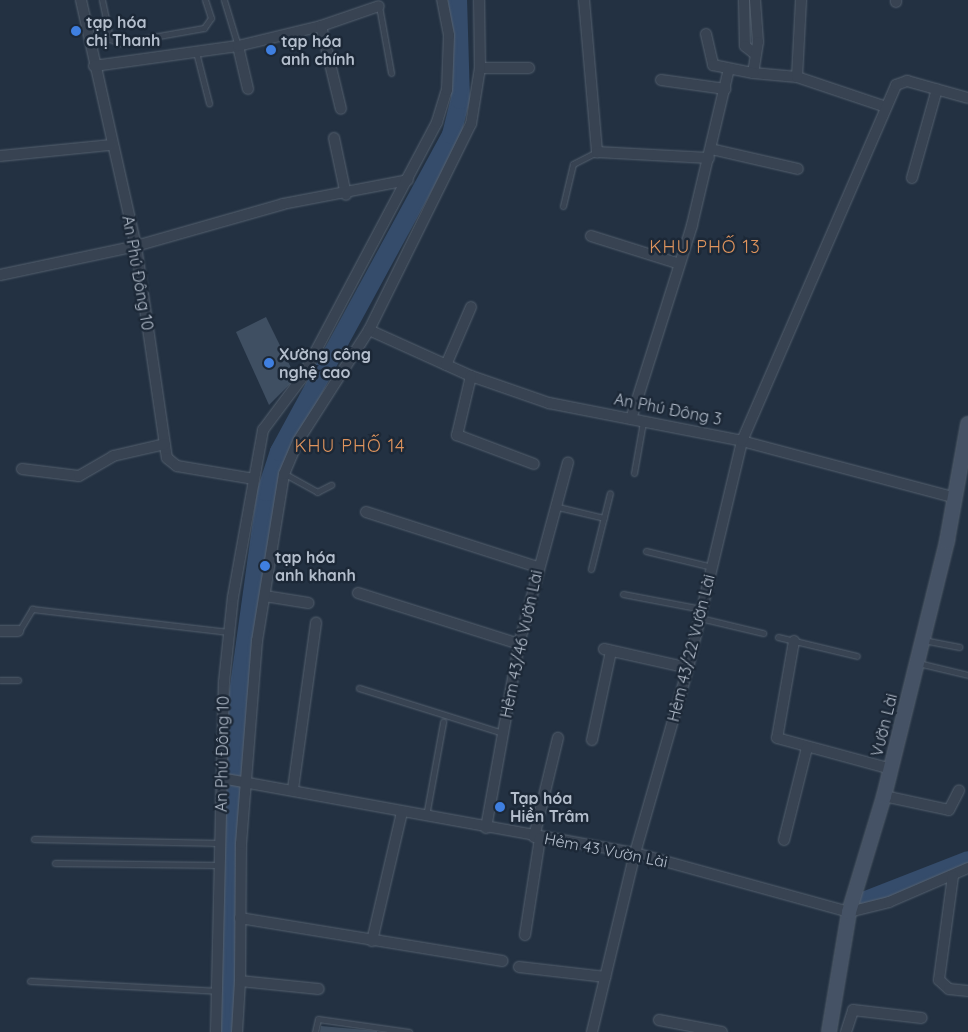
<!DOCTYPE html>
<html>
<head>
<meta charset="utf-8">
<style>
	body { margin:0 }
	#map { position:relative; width:968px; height:1032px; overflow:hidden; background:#233142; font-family:Quicksand,sans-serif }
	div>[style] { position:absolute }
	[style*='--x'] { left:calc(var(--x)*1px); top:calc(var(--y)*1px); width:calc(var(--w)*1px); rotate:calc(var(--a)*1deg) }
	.river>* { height:19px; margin:-9.5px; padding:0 9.5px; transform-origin:9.5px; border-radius:9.5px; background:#354c6b }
	.building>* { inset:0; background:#3f4f62 }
	.roads { filter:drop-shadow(0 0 1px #55616f) drop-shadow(0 0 1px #55616f) }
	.lane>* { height:5px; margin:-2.5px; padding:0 2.5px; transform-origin:2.5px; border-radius:2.5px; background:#384352 }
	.street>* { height:10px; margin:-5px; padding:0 5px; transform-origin:5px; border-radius:5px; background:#384352 }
	.secondary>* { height:14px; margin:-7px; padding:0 7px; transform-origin:7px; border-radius:7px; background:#455265 }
	.dots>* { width:14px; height:14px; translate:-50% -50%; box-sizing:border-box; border:2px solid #1c2837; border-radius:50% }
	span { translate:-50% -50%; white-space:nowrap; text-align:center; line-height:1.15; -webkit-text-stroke:5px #1c2837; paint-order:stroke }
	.poi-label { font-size:16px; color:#b4becc; font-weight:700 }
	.left { translate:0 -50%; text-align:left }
	.street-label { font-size:16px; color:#b4becc }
	.neighbourhood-label { font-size:18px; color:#df945d; letter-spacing:1px }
</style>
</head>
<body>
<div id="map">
	<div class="river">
		<div style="--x:865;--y:900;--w:110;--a:-21.2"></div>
		<div style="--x:226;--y:1032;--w:332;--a:-88.1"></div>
		<div style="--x:237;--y:700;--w:211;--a:-82.1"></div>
		<div style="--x:266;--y:491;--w:42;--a:-72"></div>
		<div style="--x:279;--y:451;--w:361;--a:-61.5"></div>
		<div style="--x:451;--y:134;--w:36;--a:-76"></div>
		<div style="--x:460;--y:99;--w:99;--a:-91.7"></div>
	</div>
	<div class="building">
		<div style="clip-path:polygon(266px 317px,296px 378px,269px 405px,236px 332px)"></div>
		<div style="clip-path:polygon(321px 1026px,377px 1031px,377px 1032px,320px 1032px)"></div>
	</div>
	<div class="roads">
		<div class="lane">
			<div style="--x:102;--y:0;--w:40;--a:78"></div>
			<div style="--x:110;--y:39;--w:10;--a:24"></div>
			<div style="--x:119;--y:43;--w:86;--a:-10"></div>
			<div style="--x:204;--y:28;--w:12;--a:-55"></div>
			<div style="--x:211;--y:18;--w:19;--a:-108"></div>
			<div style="--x:224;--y:0;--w:48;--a:73.1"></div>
			<div style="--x:379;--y:6;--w:68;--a:79.8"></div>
			<div style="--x:196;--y:52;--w:53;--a:75.7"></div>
			<div style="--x:563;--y:206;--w:43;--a:-76.6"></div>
			<div style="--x:573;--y:164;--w:27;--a:-27"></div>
			<div style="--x:634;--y:473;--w:52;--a:-80"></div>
			<div style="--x:285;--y:474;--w:37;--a:29"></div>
			<div style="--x:317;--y:492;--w:16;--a:-27"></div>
			<div style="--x:558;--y:507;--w:47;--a:13.4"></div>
			<div style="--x:646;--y:551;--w:68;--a:13.6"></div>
			<div style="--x:591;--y:569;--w:78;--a:-76"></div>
			<div style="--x:623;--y:594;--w:80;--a:10.8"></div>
			<div style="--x:700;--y:618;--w:65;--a:13.4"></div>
			<div style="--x:19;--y:631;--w:26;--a:-59"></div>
			<div style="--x:32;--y:609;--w:198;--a:6.7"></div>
			<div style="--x:778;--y:637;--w:81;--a:13.5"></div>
			<div style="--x:923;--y:640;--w:37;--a:11"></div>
			<div style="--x:918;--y:663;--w:51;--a:13.5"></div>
			<div style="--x:0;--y:680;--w:18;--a:0"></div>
			<div style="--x:359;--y:688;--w:151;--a:17.4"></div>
			<div style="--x:426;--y:816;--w:96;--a:-79.7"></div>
			<div style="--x:34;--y:839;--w:186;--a:1.2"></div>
			<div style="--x:55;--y:863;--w:164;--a:0.7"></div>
			<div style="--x:30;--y:981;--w:188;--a:3"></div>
			<div style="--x:315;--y:1032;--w:13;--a:-77"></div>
			<div style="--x:318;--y:1019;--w:92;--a:8.1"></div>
		</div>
		<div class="street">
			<div style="--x:81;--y:0;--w:252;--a:77.4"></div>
			<div style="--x:136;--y:246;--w:214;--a:81.7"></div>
			<div style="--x:167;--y:458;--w:13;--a:39"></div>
			<div style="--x:177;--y:466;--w:78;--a:9.6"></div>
			<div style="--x:584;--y:0;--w:153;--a:85.1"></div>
			<div style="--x:597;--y:152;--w:112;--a:3.1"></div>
			<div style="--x:744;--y:0;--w:46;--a:88.8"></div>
			<div style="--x:745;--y:46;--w:11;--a:38"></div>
			<div style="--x:755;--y:0;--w:42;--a:85.9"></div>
			<div style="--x:758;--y:42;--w:31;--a:99"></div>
			<div style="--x:753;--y:73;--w:44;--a:5.2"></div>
			<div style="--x:797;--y:77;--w:91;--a:18.6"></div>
			<div style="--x:896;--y:2;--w:2;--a:-90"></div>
			<div style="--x:321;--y:26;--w:85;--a:76.5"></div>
			<div style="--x:706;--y:34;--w:32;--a:77"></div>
			<div style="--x:713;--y:65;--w:41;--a:11.3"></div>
			<div style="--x:238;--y:46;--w:44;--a:76.9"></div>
			<div style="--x:94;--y:66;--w:145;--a:-7.9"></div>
			<div style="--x:238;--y:46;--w:85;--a:-13.5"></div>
			<div style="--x:321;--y:26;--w:61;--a:-19"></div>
			<div style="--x:480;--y:68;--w:49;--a:0"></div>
			<div style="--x:797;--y:77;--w:77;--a:-87"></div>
			<div style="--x:661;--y:80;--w:65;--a:8"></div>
			<div style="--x:334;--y:138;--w:58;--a:78.1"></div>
			<div style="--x:711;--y:149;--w:89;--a:12.9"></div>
			<div style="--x:0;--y:156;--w:112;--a:-5.7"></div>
			<div style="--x:912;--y:178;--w:92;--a:-74.3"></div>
			<div style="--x:591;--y:236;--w:90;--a:17.4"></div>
			<div style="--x:0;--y:275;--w:139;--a:-12"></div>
			<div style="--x:136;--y:246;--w:153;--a:-15.9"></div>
			<div style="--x:283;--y:204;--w:127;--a:-10.9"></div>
			<div style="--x:369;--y:330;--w:112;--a:24.3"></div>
			<div style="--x:471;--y:376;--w:83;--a:19.1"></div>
			<div style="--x:549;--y:403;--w:197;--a:11.1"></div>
			<div style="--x:742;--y:441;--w:221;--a:14.9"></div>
			<div style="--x:446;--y:365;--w:63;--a:-66.7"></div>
			<div style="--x:471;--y:376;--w:61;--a:103.3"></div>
			<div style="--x:457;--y:435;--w:82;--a:20.6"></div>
			<div style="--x:631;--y:419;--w:203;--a:-72.5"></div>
			<div style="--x:692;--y:225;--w:160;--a:-76.7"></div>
			<div style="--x:22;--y:469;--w:57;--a:7"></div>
			<div style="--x:79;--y:476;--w:39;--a:-30"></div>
			<div style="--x:113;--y:456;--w:53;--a:-13"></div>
			<div style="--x:366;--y:512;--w:180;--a:17.8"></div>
			<div style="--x:358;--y:593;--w:169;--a:17.6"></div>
			<div style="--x:265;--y:596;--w:44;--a:9.2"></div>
			<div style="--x:0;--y:631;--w:18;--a:0"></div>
			<div style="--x:794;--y:641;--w:98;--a:99.9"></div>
			<div style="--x:777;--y:738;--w:118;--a:15.2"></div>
			<div style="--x:604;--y:649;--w:86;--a:12.7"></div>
			<div style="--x:592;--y:740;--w:91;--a:-77.9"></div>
			<div style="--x:221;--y:778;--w:421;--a:10.3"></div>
			<div style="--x:635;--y:853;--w:222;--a:15.4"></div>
			<div style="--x:849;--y:912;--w:41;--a:-14"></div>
			<div style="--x:889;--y:902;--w:86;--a:-23.3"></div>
			<div style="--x:293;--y:789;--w:168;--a:-82.1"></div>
			<div style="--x:884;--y:796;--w:66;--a:12.2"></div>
			<div style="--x:949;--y:810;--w:22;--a:-63"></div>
			<div style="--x:486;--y:828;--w:187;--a:-79.8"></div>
			<div style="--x:519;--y:644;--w:188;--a:-74.9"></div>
			<div style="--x:534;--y:837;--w:102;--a:-76.4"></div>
			<div style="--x:784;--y:840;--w:95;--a:-76"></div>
			<div style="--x:953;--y:876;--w:105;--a:97.7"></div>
			<div style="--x:939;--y:980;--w:13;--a:42"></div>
			<div style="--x:949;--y:989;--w:19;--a:6"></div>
			<div style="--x:240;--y:918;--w:266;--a:9.3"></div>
			<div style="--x:525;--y:935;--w:98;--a:-81.2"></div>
			<div style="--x:372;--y:941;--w:132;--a:-76.9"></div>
			<div style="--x:519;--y:967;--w:87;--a:6.6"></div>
			<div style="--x:240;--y:981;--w:137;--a:-89.6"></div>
			<div style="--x:241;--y:844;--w:204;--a:-85.5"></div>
			<div style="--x:257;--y:641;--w:169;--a:-80.8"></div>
			<div style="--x:284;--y:474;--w:36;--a:-67"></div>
			<div style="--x:298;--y:441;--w:132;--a:-57.4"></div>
			<div style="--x:369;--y:330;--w:230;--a:-63.7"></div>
			<div style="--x:471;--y:124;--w:57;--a:-80.9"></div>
			<div style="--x:480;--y:68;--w:68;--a:-90.8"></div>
			<div style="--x:659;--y:1020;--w:64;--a:10.8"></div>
			<div style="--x:216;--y:1032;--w:350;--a:-88.7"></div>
			<div style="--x:224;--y:682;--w:85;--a:-84"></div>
			<div style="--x:233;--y:597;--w:170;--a:-79.8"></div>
			<div style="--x:263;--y:430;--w:64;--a:-53.3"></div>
			<div style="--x:301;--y:379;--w:291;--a:-62.1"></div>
			<div style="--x:437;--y:122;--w:34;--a:-73"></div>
			<div style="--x:447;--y:90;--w:55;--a:-87.9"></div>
			<div style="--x:449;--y:35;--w:36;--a:-101"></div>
			<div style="--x:237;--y:1032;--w:51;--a:-86.6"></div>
			<div style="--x:240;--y:981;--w:79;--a:5.8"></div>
			<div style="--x:592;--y:1032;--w:184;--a:-76.5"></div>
			<div style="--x:635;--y:853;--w:192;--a:-74"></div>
			<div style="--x:688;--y:668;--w:233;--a:-76.6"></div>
			<div style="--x:742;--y:441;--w:388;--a:-66.6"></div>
			<div style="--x:896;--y:85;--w:12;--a:-20"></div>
			<div style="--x:907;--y:81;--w:63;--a:15.6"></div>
			<div style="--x:846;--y:1032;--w:23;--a:-72"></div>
			<div style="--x:853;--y:1010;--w:69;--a:6.6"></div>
		</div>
		<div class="secondary">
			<div style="--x:829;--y:1032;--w:122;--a:-80.5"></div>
			<div style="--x:849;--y:912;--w:121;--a:-73.2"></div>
			<div style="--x:884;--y:796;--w:263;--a:-76.1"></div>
			<div style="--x:947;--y:541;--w:119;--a:-79.8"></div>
		</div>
	</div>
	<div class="dots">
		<div style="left:76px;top:31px;background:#3f7fe0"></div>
		<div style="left:271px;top:50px;background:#3f7fe0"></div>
		<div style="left:269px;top:363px;background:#3f7fe0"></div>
		<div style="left:265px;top:566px;background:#3f7fe0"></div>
		<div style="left:500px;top:807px;background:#3f7fe0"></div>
	</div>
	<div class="poi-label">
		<span class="left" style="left:86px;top:31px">tạp hóa<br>chị Thanh</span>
		<span class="left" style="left:281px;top:50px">tạp hóa<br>anh chính</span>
		<span class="left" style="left:279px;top:363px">Xường công<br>nghệ cao</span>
		<span class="left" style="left:275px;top:566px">tạp hóa<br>anh khanh</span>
		<span class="left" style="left:510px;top:807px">Tạp hóa<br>Hiền Trâm</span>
	</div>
	<div class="street-label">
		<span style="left:138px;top:273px;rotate:80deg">An Phú Đông 10</span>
		<span style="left:668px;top:409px;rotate:11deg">An Phú Đông 3</span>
		<span style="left:521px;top:644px;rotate:-78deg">Hẻm 43/46 Vườn Lài</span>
		<span style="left:691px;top:648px;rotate:-76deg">Hẻm 43/22 Vườn Lài</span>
		<span style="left:884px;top:725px;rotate:-76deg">Vườn Lài</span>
		<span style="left:222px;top:754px;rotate:-89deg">An Phú Đông 10</span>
		<span style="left:606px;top:850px;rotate:11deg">Hẻm 43 Vườn Lài</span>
	</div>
	<div class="neighbourhood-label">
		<span style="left:705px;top:247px">KHU PHỐ 13</span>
		<span style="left:350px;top:446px">KHU PHỐ 14</span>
	</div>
</div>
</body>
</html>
